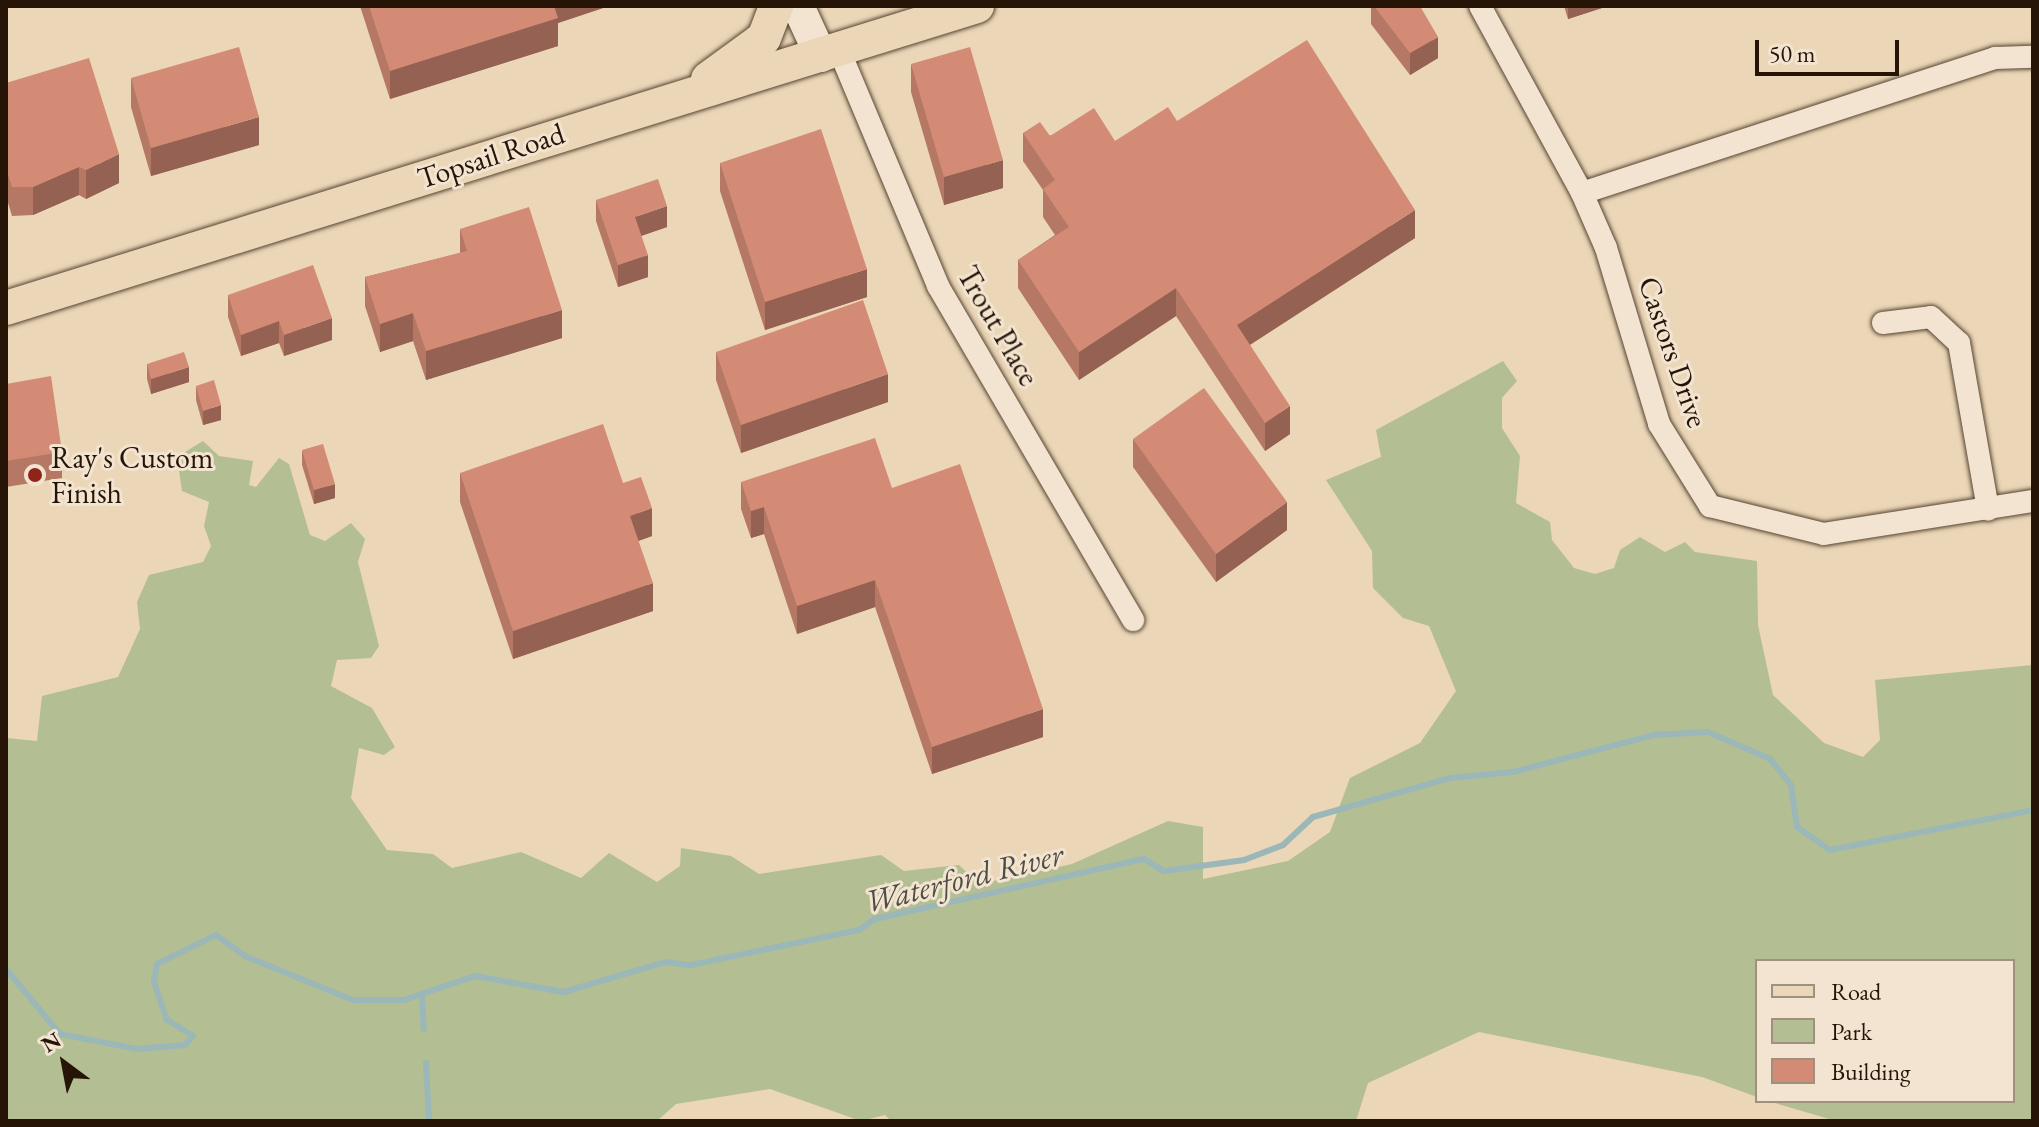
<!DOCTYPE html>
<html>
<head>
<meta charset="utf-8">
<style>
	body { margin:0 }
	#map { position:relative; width:2039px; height:1127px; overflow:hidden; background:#ebd6b7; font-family:"EB Garamond",serif }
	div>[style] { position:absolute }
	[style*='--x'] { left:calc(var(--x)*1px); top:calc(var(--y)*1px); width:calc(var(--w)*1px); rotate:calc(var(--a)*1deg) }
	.green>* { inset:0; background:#b3bf92 }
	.stream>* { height:6px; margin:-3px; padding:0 3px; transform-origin:3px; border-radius:3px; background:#9bb7b8 }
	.roads { filter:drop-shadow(0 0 2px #574532) drop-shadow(0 0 2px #574532) }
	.street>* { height:22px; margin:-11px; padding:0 11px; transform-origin:11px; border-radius:11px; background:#f2e4d0 }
	.secondary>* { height:32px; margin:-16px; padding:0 16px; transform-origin:16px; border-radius:16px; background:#f2e4d0 }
	.primary>* { height:34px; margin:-17px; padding:0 17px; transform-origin:17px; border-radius:17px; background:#ebd6b7 }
	.wall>* { inset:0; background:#b57865 }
	.shaded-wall>* { inset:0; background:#946152 }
	.building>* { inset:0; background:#d38b75 }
	.dots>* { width:22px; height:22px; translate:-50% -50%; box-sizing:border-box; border:4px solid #f2e4d0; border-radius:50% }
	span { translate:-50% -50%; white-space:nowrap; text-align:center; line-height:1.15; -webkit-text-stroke:6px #f2e4d0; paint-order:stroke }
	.street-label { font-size:30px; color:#261506 }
	.poi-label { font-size:30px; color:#261506 }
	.left { translate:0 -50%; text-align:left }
	.water-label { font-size:32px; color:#4f4e44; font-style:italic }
	.frame { position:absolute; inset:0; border:8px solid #261506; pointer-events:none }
	.legend { position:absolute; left:1755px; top:959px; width:260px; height:144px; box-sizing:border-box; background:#f2e4d0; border:2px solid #a0917f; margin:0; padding:10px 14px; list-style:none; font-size:24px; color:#261506 }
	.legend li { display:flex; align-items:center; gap:16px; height:40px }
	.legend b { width:40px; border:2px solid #a0917f }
	.north { position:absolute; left:24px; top:1023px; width:80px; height:80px; -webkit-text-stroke:6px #f2e4d0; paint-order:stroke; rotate:328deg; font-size:22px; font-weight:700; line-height:32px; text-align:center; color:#261506 }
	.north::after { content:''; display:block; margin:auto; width:28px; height:36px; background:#261506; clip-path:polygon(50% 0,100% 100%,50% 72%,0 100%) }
	.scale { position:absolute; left:1755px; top:40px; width:144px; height:36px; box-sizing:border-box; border:4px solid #261506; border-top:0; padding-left:10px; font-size:24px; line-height:28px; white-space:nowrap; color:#261506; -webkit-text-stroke:6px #f2e4d0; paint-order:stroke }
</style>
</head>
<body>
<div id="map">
	<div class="green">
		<div style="clip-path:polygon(1503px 361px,1517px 381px,1502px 398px,1502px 428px,1520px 456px,1516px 503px,1550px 522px,1552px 540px,1574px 568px,1595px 574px,1614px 568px,1620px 550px,1640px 537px,1665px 552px,1685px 542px,1695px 552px,1757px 561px,1758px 625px,1773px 695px,1824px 743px,1863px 757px,1880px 740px,1875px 680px,2033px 665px,2033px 1121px,1836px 1121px,1768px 1101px,2013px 1101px,2013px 961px,1757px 961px,1757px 1097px,1702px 1077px,1479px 1032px,1368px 1083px,1356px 1121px,891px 1121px,885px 1115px,861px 1121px,770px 1089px,676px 1104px,657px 1121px,6px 1121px,6px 738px,37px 741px,42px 696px,118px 677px,140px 629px,137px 602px,149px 575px,203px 562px,211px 546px,204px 526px,209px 502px,182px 491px,177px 457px,203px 441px,219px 456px,253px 461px,249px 485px,256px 487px,279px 458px,289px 464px,310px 535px,325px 541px,351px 523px,365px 539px,358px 562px,379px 646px,371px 658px,337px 660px,331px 686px,372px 708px,395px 747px,384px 755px,359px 748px,351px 798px,387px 850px,433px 854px,452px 868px,521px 852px,581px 878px,609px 853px,657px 882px,680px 866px,681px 848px,731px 856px,759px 874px,881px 855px,904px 871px,959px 865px,979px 884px,1072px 864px,1168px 821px,1203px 827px,1203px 879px,1288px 861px,1330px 832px,1350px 778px,1420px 743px,1456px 691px,1429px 626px,1403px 618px,1373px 588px,1372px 551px,1326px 480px,1381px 457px,1376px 430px)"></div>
	</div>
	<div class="stream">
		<div style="--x:6;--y:969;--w:85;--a:50.3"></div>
		<div style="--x:60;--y:1034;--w:78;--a:11"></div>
		<div style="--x:137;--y:1049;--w:48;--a:-4.8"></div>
		<div style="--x:185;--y:1045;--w:12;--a:-48"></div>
		<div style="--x:193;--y:1036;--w:31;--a:-148"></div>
		<div style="--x:167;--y:1020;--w:40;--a:-108.9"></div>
		<div style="--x:154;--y:982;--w:18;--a:-81"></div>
		<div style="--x:157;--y:964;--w:66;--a:-26.2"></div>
		<div style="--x:216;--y:935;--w:36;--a:36"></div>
		<div style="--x:245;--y:956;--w:117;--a:22.2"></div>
		<div style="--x:353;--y:1000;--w:51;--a:0"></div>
		<div style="--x:404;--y:1000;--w:75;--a:-18.7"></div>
		<div style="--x:475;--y:976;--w:90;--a:10.2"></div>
		<div style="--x:564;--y:992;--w:105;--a:-16.5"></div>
		<div style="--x:665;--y:962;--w:26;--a:7"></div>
		<div style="--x:691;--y:965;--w:172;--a:-11.8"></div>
		<div style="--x:859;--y:930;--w:19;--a:-35"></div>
		<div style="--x:875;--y:919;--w:276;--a:-12.6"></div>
		<div style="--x:1144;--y:859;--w:23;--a:31"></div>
		<div style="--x:1164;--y:871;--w:81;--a:-7.8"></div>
		<div style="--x:1244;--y:860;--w:42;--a:-21"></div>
		<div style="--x:1283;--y:845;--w:41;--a:-43"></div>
		<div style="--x:1313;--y:817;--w:142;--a:-15.9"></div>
		<div style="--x:1450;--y:778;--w:63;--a:-5.4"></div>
		<div style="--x:1513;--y:772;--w:146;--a:-14.7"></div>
		<div style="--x:1654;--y:735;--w:54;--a:-3.2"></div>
		<div style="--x:1708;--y:732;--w:68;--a:23.5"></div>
		<div style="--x:1770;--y:759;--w:33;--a:51"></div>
		<div style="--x:1791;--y:785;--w:42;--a:81.9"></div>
		<div style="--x:1797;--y:827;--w:40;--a:34.9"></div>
		<div style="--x:1830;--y:850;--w:207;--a:-11.1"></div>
		<div style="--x:422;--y:995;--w:34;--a:87"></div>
		<div style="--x:426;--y:1063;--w:58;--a:87"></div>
	</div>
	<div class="roads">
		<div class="street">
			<div style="--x:1480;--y:6;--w:213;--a:61.4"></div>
			<div style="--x:1582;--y:193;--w:60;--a:66.4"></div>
			<div style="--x:1606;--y:248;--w:184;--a:73.2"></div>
			<div style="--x:1659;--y:424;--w:97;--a:58.1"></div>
			<div style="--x:1710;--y:506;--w:117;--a:13.8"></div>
			<div style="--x:1824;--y:534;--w:212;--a:-9"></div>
			<div style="--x:839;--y:50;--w:256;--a:67.2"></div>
			<div style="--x:938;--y:286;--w:387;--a:59.7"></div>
			<div style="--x:1582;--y:193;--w:435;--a:-18.1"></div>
			<div style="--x:1995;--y:58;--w:38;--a:-2"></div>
			<div style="--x:1883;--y:323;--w:48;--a:-7.1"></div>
			<div style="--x:1931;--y:317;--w:38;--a:43"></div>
			<div style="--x:1959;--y:343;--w:169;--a:80.1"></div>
		</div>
		<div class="secondary">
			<div style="--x:798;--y:6;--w:55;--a:65.3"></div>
		</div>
		<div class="primary">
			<div style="--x:708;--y:79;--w:69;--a:-36.2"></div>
			<div style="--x:764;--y:38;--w:34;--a:-69"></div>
			<div style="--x:6;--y:308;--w:1017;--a:-17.28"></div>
		</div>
	</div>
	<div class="wall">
		<div style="clip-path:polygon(360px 6px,609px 6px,558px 23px,558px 46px,390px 99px)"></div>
		<div style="clip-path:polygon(1371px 6px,1420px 6px,1438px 58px,1410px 75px,1371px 24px)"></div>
		<div style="clip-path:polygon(1564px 6px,1602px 6px,1602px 8px,1568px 19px)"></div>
		<div style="clip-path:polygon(911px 64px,1003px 188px,944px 205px,911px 92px)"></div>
		<div style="clip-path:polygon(131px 78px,259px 145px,151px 176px,131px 107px)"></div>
		<div style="clip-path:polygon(6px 83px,119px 183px,86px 199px,79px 195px,33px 215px,12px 216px,6px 196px)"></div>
		<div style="clip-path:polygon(1177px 121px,1415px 238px,1250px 345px,1290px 434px,1265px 451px,1176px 316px,1079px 380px,1018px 288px,1018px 260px,1055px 235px,1043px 217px,1043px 190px,1023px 161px,1023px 133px,1115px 141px)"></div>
		<div style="clip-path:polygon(720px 163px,867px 297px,765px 330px,720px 191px)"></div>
		<div style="clip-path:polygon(596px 200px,667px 227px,641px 236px,648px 277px,618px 287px,596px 221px)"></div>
		<div style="clip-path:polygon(460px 229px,562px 338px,426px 380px,413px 341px,380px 352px,365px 306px,365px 277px,460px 253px)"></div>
		<div style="clip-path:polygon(228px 295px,332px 340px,284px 356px,279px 343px,241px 356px,228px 317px)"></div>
		<div style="clip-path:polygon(716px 352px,888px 402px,741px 453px,716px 380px)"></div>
		<div style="clip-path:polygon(147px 364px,189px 382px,151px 394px,147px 379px)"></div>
		<div style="clip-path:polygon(6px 384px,62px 452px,62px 478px,6px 487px)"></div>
		<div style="clip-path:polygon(196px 386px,221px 420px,203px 425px,196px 400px)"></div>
		<div style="clip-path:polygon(1133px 439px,1287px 530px,1216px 582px,1133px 467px)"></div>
		<div style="clip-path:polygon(302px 450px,335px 498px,314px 504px,302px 465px)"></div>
		<div style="clip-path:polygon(460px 473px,623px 483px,652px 536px,638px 541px,653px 611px,513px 659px,460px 502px)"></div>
		<div style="clip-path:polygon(741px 482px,892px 488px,1043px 737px,932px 774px,875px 607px,797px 634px,764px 534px,751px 538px,741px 509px)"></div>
		<div style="clip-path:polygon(6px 592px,7px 600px,6px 627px)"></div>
	</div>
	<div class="shaded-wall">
		<div style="clip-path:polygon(551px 6px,609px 6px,558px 23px,558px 46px,390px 99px,390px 71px)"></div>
		<div style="clip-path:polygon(1568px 6px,1602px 6px,1602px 8px,1568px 19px)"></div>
		<div style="clip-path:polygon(1438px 37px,1438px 58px,1410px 75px,1410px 53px)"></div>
		<div style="clip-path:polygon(259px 117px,259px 145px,151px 176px,151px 148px)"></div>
		<div style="clip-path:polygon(119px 154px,119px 183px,86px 199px,86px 170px)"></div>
		<div style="clip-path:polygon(1003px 160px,1003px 188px,944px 205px,944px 177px)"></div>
		<div style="clip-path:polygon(79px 167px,79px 195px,33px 215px,33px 187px)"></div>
		<div style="clip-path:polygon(667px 206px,667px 227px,635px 238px,635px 217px)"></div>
		<div style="clip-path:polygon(1415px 210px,1415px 238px,1237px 353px,1237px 325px)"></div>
		<div style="clip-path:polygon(648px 255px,648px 277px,618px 287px,618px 265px)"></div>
		<div style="clip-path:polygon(867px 269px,867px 297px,765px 330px,765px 302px)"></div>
		<div style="clip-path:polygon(1176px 288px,1176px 316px,1079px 380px,1079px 352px)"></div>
		<div style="clip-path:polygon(562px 310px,562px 338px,426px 380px,426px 351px)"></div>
		<div style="clip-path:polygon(413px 313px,413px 341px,380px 352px,380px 324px)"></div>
		<div style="clip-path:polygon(332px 318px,332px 340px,284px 356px,284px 335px)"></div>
		<div style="clip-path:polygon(279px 321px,279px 343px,241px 356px,241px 335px)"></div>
		<div style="clip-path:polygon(189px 367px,189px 382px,151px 394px,151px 379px)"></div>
		<div style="clip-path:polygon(888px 374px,888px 402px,741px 453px,741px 425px)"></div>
		<div style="clip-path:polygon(221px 405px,221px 420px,203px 425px,203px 411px)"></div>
		<div style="clip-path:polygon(1290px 406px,1290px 434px,1265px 451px,1265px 423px)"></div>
		<div style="clip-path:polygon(335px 484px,335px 498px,314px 504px,314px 490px)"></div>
		<div style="clip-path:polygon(1287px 502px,1287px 530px,1216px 582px,1216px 554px)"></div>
		<div style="clip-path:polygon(764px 507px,764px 534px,751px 538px,751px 511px)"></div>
		<div style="clip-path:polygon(652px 508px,652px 536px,630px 544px,630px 516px)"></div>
		<div style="clip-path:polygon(875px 580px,875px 607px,797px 634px,797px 606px)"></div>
		<div style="clip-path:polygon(653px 583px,653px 611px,513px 659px,513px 631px)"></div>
		<div style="clip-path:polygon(1043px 709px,1043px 737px,932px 774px,932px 747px)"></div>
	</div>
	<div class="building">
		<div style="clip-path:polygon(369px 6px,554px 6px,558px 18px,390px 71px)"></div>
		<div style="clip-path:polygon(1374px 6px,1420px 6px,1438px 37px,1410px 53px)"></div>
		<div style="clip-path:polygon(1307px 40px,1415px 210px,1237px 325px,1290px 406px,1265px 423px,1176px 288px,1079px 352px,1018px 260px,1069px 227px,1043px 189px,1055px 180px,1023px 133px,1040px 122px,1050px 136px,1094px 108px,1115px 141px,1168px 107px,1177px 121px)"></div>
		<div style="clip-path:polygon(239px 47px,259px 117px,151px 148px,131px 78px)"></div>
		<div style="clip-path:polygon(970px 47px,1003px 160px,944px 177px,911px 64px)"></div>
		<div style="clip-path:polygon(89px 58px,119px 154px,86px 170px,79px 167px,33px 187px,12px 187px,6px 168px,6px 83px)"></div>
		<div style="clip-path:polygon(821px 129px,867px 269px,765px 302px,720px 163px)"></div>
		<div style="clip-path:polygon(658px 179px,667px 206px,635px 217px,648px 255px,618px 265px,596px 200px)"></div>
		<div style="clip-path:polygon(529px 207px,562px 310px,426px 351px,413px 313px,380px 324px,365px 277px,467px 251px,460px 229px)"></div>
		<div style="clip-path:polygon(313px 265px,332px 318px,284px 335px,279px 321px,241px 335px,228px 295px)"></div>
		<div style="clip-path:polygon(863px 300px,888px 374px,741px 425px,716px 352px)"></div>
		<div style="clip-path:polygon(184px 352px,189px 367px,151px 379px,147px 364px)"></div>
		<div style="clip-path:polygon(51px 376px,62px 452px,6px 461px,6px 384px)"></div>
		<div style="clip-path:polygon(214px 380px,221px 405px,203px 411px,196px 386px)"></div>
		<div style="clip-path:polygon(1204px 388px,1287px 502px,1216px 554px,1133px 439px)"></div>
		<div style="clip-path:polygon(603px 424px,623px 483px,641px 477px,652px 508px,630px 516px,653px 583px,513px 631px,460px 473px)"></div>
		<div style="clip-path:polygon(875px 438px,892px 488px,960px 464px,1043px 709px,932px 747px,875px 580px,797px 606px,764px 507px,751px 511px,741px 482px)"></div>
		<div style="clip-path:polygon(323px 444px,335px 484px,314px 490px,302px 450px)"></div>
	</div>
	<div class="dots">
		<div style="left:35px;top:475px;background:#8f2418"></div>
	</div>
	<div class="street-label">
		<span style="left:491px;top:156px;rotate:-18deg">Topsail Road</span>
		<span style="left:998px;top:326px;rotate:60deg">Trout Place</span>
		<span style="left:1673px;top:352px;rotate:71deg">Castors Drive</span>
	</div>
	<div class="poi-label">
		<span class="left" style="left:51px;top:475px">Ray's Custom<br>Finish</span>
	</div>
	<div class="water-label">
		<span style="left:964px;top:878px;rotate:-14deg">Waterford River</span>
	</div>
	<div class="frame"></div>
	<ul class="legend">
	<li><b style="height:10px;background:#ebd6b7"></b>Road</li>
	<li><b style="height:22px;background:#b3bf92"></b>Park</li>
	<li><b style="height:22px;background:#d38b75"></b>Building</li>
	</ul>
	<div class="north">N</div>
	<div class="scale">50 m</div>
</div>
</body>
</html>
